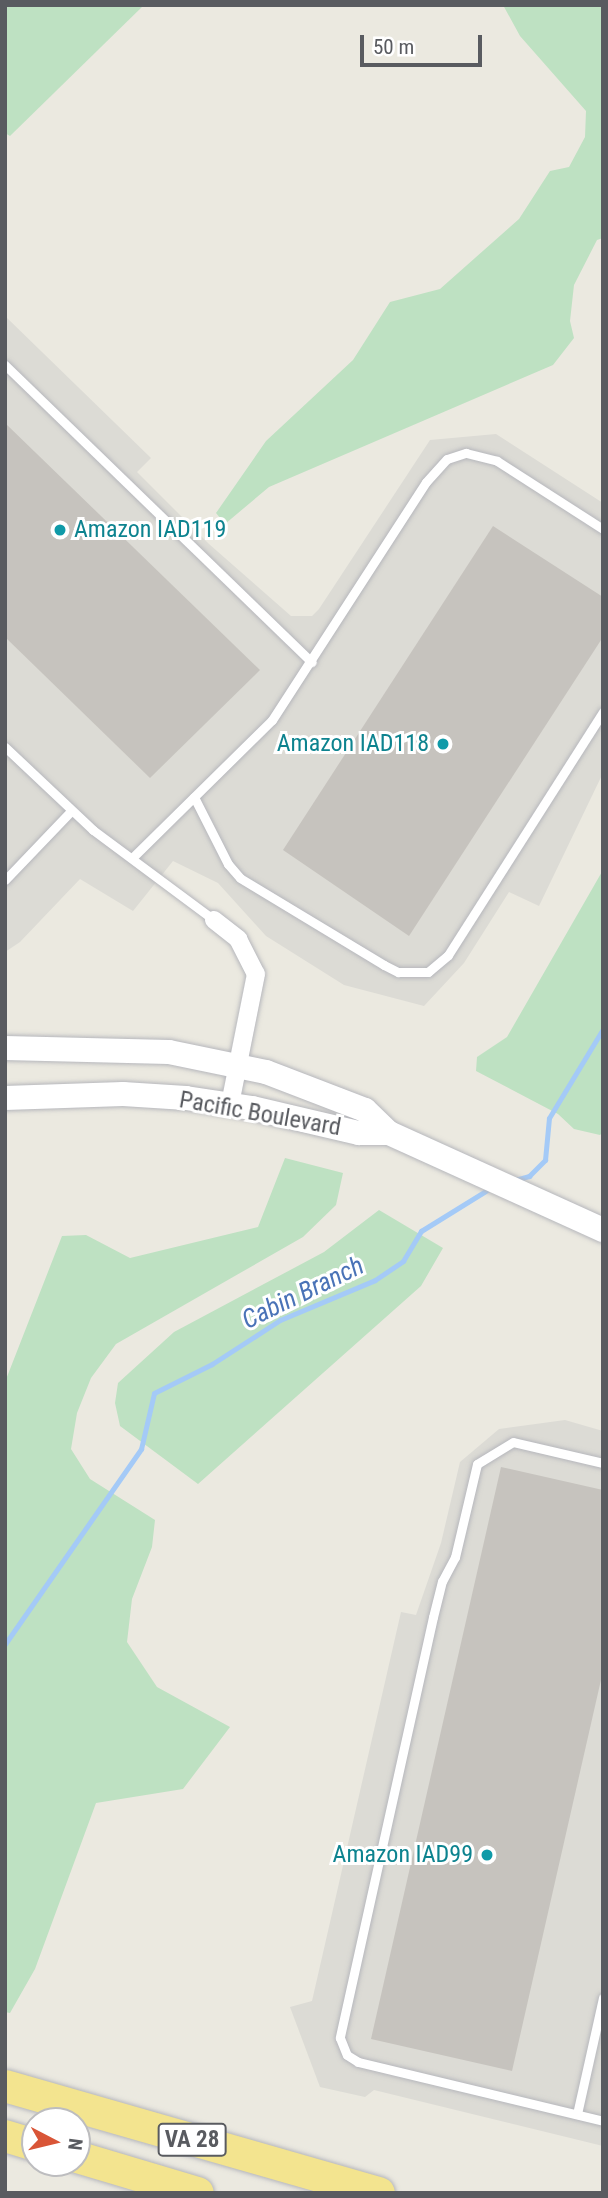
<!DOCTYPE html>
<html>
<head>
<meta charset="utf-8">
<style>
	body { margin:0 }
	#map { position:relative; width:608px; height:2198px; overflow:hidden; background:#ebe9e0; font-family:"Roboto Condensed",sans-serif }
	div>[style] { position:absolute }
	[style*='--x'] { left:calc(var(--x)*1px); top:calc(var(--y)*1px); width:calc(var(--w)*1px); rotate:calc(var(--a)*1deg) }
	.industrial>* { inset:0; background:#dcdbd5 }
	.green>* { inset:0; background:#bee1c2 }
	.stream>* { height:5px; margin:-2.5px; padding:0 2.5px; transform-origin:2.5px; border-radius:2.5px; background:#a4caf7 }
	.building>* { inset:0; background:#c6c3be }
	.roads { filter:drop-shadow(0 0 2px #b6b7bc) drop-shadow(0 0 2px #b6b7bc) }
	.lane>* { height:9px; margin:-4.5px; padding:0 4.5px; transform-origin:4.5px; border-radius:4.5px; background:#fff }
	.street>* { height:18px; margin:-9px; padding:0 9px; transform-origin:9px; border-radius:9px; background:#fff }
	.secondary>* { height:24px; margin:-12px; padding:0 12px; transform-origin:12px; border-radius:12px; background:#fff }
	.highway>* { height:32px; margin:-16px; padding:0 16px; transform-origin:16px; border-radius:16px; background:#f3e48f }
	.dots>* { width:19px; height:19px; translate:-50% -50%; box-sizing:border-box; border:4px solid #fff; border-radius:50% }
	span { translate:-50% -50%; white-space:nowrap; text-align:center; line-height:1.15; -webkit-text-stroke:6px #fff; paint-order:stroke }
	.shield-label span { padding:2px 5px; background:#fff; border:2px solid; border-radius:5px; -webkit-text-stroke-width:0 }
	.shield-label { font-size:23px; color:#595b60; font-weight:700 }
	.culture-label { font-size:24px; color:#0d838f }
	.left { translate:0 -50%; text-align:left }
	.right { translate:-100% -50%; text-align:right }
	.street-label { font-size:24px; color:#595b60 }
	.water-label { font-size:26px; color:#4a73b7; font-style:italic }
	.frame { position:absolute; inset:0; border:7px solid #595b60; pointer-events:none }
	.north { position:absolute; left:21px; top:2107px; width:70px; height:70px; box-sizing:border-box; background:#fff; border:2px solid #bdbdbf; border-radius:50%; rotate:97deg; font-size:19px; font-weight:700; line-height:28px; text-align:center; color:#595b60 }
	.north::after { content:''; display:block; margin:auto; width:24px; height:32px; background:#d95537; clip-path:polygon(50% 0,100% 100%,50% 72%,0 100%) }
	.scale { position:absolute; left:360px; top:35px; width:122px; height:32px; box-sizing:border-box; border:4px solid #595b60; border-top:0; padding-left:9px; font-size:21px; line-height:24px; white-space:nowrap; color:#595b60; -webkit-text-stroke:5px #fff; paint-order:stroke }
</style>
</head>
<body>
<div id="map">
	<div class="industrial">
		<div style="clip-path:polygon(5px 316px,151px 458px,137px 472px,209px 544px,291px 616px,312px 616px,319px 609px,430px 440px,496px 434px,603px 503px,603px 773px,539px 906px,509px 892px,464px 963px,424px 1006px,344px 985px,266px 936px,218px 883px,173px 861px,133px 911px,80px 879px,20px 942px,5px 952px)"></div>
		<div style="clip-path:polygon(565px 1420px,603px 1431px,603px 2146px,374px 2090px,365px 2097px,320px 2087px,290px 2007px,312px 2001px,401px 1612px,416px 1615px,441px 1543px,460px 1462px,499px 1429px)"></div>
	</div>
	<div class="green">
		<div style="clip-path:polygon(5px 5px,144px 5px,10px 136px,5px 133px)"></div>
		<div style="clip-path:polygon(503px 5px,603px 5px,603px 238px,597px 240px,574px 285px,570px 321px,574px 338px,553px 365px,269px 487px,225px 524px,216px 513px,266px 441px,353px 360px,390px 302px,440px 289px,519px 219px,550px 171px,569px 167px,585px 137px,586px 111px,520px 36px)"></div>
		<div style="clip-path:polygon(603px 870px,603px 1132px,600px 1135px,574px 1129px,558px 1114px,476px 1071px,477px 1057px,507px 1037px)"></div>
		<div style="clip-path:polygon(285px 1158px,343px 1173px,336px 1205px,303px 1237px,116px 1344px,91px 1378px,77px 1413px,71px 1449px,90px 1479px,155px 1520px,152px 1547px,132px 1599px,127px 1642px,157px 1687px,230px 1727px,183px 1789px,96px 1803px,35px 1969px,10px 2013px,5px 2012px,5px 1382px,62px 1236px,86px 1235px,130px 1258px,258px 1227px)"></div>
		<div style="clip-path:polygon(379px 1210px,443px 1248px,421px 1286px,198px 1484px,120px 1426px,115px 1403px,118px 1383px,174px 1332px,324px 1252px)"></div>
	</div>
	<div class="stream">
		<div style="--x:515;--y:1180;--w:15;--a:-16"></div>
		<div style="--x:529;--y:1176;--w:23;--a:-45"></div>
		<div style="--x:545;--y:1160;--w:42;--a:-84.6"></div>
		<div style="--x:549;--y:1118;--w:104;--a:-58.8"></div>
		<div style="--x:5;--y:1644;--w:238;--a:-55.1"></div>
		<div style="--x:141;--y:1449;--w:57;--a:-76.9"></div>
		<div style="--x:154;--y:1393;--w:65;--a:-26.6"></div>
		<div style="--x:212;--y:1364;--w:81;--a:-32.9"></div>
		<div style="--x:280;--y:1320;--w:103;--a:-22.8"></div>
		<div style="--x:375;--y:1280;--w:34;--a:-34"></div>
		<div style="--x:403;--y:1261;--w:35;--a:-59"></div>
		<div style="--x:421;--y:1231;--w:80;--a:-31.7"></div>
	</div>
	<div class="building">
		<div style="clip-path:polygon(5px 423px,260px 670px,150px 778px,5px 637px)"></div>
		<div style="clip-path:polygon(493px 526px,603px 597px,603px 637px,409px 936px,283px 850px)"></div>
		<div style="clip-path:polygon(501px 1467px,603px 1490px,603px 1671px,512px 2071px,371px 2039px)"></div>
	</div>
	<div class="roads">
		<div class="lane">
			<div style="--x:5;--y:365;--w:427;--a:44.1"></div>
			<div style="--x:5;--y:747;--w:121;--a:43.3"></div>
			<div style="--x:93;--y:830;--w:151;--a:36.6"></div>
			<div style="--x:194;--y:797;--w:75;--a:63.1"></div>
			<div style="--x:228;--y:864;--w:18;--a:49"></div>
			<div style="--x:240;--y:878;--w:168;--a:31.1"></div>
			<div style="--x:384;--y:965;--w:16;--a:27"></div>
			<div style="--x:398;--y:972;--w:30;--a:0"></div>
			<div style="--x:428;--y:972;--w:26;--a:-40"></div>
			<div style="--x:448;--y:955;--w:288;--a:-57.5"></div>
			<div style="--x:133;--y:857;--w:195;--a:-44.6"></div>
			<div style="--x:272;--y:720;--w:283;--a:-57.1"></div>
			<div style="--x:426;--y:482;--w:31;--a:-48"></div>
			<div style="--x:447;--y:459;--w:20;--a:-18"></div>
			<div style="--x:466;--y:453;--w:32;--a:14"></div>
			<div style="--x:497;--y:461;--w:126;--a:32.7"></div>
			<div style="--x:5;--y:880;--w:95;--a:-46.3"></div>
			<div style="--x:603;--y:1463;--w:92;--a:-166.9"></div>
			<div style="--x:513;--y:1442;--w:42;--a:148.6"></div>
			<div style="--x:477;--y:1464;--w:96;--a:103.3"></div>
			<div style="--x:455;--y:1557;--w:27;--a:118"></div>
			<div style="--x:442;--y:1581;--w:37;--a:104"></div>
			<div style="--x:433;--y:1617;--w:431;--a:102.5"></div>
			<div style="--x:340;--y:2038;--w:18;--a:68"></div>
			<div style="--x:347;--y:2055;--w:13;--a:32"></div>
			<div style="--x:358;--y:2062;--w:252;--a:13.5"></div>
			<div style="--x:577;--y:2114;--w:119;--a:-77.4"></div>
		</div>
		<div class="street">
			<div style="--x:214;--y:920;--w:31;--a:38"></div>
			<div style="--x:238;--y:939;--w:39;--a:63"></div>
			<div style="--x:256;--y:974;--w:133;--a:101.3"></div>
		</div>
		<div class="secondary">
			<div style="--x:5;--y:1048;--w:164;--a:1.4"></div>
			<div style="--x:169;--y:1052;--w:99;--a:11.7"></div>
			<div style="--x:266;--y:1072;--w:106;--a:21"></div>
			<div style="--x:365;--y:1110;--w:33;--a:44"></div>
			<div style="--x:389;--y:1133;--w:235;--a:24.4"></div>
			<div style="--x:5;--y:1098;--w:118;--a:-1.9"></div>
			<div style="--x:123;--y:1094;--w:63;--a:3.6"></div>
			<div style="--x:186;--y:1098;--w:67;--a:8.6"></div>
			<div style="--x:252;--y:1108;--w:110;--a:13.2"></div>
			<div style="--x:359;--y:1133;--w:30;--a:0"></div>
		</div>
		<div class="highway">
			<div style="--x:5;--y:2086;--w:389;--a:16"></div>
			<div style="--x:5;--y:2136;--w:31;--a:17"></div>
			<div style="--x:77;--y:2157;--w:126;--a:16.6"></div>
		</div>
	</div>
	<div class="dots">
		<div style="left:60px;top:530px;background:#0f9aa8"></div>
		<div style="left:443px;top:744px;background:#0f9aa8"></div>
		<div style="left:487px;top:1855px;background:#0f9aa8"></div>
	</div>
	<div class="shield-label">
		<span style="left:192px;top:2140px">VA 28</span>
	</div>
	<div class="culture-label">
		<span class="left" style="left:74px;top:530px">Amazon IAD119</span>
		<span class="right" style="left:429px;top:744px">Amazon IAD118</span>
		<span class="right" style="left:473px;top:1855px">Amazon IAD99</span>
	</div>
	<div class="street-label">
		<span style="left:260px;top:1114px;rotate:10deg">Pacific Boulevard</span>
	</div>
	<div class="water-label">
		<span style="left:303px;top:1293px;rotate:-26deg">Cabin Branch</span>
	</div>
	<div class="frame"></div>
	<div class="north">N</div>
	<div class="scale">50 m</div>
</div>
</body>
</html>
